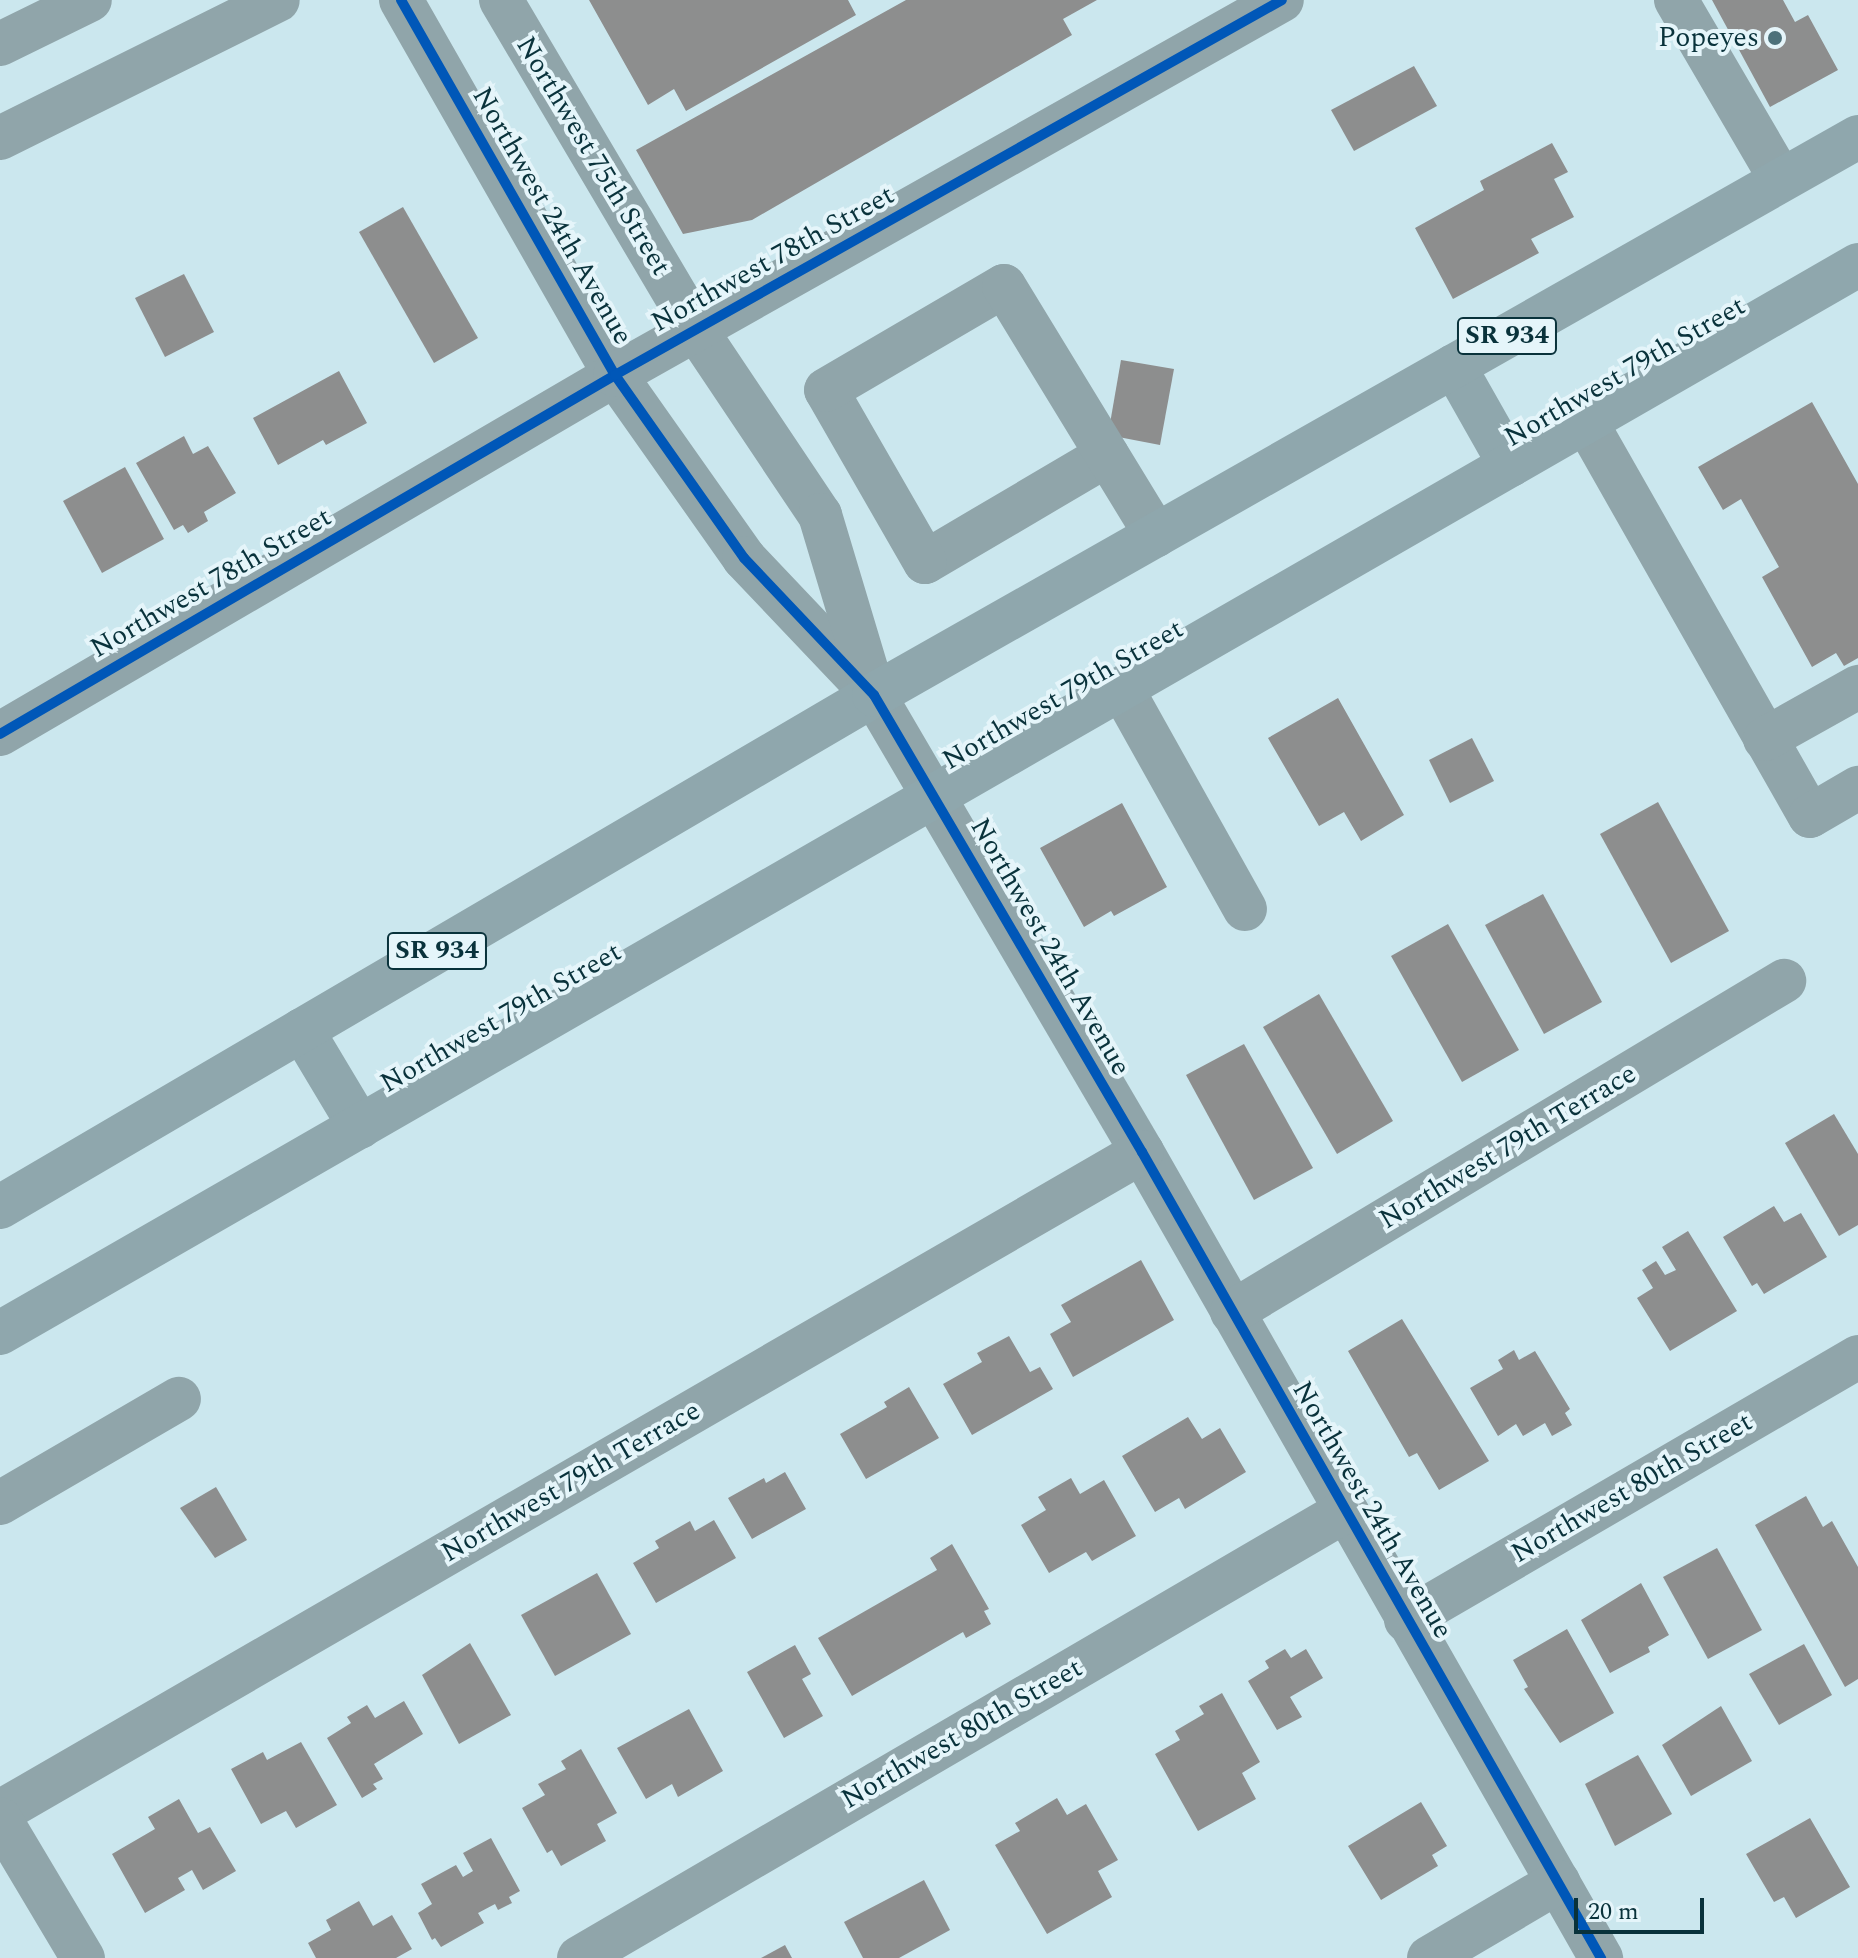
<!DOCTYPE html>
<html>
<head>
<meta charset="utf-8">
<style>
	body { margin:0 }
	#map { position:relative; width:1858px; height:1958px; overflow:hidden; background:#cbe7ee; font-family:Spectral,serif }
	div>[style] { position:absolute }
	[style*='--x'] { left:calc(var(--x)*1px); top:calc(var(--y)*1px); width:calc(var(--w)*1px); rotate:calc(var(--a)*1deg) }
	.building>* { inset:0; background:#8d8e8e }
	.minor>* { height:44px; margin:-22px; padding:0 22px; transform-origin:22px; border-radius:22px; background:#90a5aa }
	.major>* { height:44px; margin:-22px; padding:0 22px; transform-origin:22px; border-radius:22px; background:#8fa7ad }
	.cycleway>* { height:10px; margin:-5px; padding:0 5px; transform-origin:5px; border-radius:5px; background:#0057b8 }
	.dots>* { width:22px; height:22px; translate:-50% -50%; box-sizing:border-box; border:4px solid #e5f5fa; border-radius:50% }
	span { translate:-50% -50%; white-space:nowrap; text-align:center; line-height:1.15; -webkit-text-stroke:8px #e5f5fa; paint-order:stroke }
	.shield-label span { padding:2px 6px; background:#e5f5fa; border:2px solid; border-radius:6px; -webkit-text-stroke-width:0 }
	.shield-label { font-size:26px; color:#09323b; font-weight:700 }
	.poi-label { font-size:28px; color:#09323b }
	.right { translate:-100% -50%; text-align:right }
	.street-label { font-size:28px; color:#09323b }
	.scale { position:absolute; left:1574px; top:1898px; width:130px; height:36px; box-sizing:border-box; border:4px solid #09323b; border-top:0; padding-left:10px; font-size:24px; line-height:28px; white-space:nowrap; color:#09323b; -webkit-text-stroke:6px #e5f5fa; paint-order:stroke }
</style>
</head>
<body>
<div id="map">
	<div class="building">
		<div style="clip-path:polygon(589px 0,848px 0,856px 15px,686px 111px,674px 89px,648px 105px)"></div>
		<div style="clip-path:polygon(906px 0,1097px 0,1063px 19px,1072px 35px,752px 220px,683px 234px,636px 150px)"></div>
		<div style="clip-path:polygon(1712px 0,1783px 0,1795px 22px,1808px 15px,1838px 70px,1770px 107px)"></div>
		<div style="clip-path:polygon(1414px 66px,1437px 106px,1354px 151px,1331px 110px)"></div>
		<div style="clip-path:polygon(1552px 143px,1568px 172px,1554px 179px,1574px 217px,1531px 239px,1539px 253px,1453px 299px,1415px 228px,1484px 190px,1480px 181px)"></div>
		<div style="clip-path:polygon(403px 207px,478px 338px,434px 363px,359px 232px)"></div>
		<div style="clip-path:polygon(184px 274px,214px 332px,165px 357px,135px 298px)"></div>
		<div style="clip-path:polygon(1121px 360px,1174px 369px,1160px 445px,1108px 435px)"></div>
		<div style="clip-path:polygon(339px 371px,367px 423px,326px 445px,323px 440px,278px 465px,253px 418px)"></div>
		<div style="clip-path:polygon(1812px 402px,1858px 484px,1858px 658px,1844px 666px,1836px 653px,1812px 667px,1762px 577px,1779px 567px,1741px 499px,1723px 510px,1698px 467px)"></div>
		<div style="clip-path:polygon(184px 436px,193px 454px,208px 446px,236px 493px,204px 512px,208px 521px,188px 533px,183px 525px,174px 530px,136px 463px)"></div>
		<div style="clip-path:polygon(125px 467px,164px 539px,102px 573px,63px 501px)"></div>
		<div style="clip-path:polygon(1338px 698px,1404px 815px,1361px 841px,1344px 812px,1319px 826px,1268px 738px)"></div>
		<div style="clip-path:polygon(1472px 738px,1494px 781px,1450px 803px,1429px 760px)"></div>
		<div style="clip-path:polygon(1658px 802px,1729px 931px,1671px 963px,1600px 834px)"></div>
		<div style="clip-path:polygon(1122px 803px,1167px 887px,1114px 916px,1111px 911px,1084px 927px,1040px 848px)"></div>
		<div style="clip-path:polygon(1543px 894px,1602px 1002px,1544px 1034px,1485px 925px)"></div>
		<div style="clip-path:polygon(1448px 924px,1519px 1050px,1462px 1082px,1391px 956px)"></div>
		<div style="clip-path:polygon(1319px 994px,1393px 1121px,1337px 1154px,1263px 1027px)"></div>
		<div style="clip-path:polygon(1244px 1044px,1313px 1168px,1254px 1200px,1186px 1075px)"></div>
		<div style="clip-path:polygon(1834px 1114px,1858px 1154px,1858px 1225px,1839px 1236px,1785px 1143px)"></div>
		<div style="clip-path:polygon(1774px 1206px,1784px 1222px,1801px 1213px,1827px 1257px,1764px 1294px,1757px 1283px,1752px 1286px,1723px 1237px)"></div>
		<div style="clip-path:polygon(1688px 1231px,1737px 1311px,1670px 1351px,1637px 1298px,1653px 1288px,1642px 1270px,1656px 1261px,1665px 1275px,1676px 1270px,1662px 1247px)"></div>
		<div style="clip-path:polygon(1141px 1260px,1174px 1320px,1073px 1377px,1050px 1334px,1071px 1322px,1061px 1305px)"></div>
		<div style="clip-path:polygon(1402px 1319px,1489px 1461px,1439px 1490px,1417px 1453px,1409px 1457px,1348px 1351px)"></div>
		<div style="clip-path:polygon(1009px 1336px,1030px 1372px,1040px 1367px,1053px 1389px,972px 1435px,943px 1384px,982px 1362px,977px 1353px)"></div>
		<div style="clip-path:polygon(1514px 1350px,1519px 1360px,1535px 1351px,1570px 1409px,1565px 1413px,1572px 1425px,1552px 1436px,1545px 1423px,1523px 1436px,1516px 1424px,1498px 1436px,1470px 1388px,1503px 1369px,1498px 1360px)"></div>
		<div style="clip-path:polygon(909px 1387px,939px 1438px,866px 1479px,840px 1434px,887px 1407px,884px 1402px)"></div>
		<div style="clip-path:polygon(1188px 1417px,1202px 1439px,1220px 1428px,1246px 1472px,1185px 1509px,1179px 1498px,1155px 1512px,1122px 1456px)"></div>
		<div style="clip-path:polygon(785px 1472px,806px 1509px,752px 1539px,728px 1498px,764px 1478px,766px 1483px)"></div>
		<div style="clip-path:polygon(1071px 1478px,1080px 1494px,1104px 1480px,1136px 1536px,1092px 1561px,1086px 1552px,1049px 1573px,1021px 1525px,1046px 1510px,1038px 1497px)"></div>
		<div style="clip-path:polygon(216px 1487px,247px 1540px,215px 1558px,180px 1508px)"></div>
		<div style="clip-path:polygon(1806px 1496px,1823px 1527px,1832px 1521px,1858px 1567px,1858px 1679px,1845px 1687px,1755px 1525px)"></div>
		<div style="clip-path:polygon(714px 1520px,736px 1558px,656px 1603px,633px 1563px,659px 1548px,655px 1541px,690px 1521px,695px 1531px)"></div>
		<div style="clip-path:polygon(952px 1544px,989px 1609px,984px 1611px,991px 1624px,966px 1638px,963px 1632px,852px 1696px,818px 1638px,937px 1570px,930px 1558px)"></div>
		<div style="clip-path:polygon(1717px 1548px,1762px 1630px,1708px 1659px,1663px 1577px)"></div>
		<div style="clip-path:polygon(597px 1573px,631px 1634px,555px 1676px,521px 1615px)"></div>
		<div style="clip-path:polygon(1641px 1583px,1669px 1635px,1648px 1647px,1650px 1652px,1610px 1673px,1581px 1620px)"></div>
		<div style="clip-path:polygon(1567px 1629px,1614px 1713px,1560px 1743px,1524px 1689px,1528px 1687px,1513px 1660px)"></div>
		<div style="clip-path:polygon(470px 1643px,511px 1715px,459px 1744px,422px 1675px)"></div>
		<div style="clip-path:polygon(1804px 1644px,1832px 1695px,1779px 1725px,1749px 1674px)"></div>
		<div style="clip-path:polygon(795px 1645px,811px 1674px,802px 1679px,823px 1716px,784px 1738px,747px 1672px)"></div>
		<div style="clip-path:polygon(1285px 1649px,1291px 1658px,1306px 1649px,1323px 1678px,1290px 1697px,1302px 1717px,1277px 1730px,1248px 1681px,1269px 1668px,1265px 1661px)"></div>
		<div style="clip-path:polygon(1222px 1693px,1260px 1762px,1242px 1773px,1256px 1799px,1198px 1831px,1155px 1754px,1180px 1740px,1175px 1731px,1204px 1714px,1199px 1706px)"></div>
		<div style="clip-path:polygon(404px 1701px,423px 1734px,374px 1764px,383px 1779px,373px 1784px,377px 1789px,362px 1798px,327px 1738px,351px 1723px,347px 1717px,367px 1705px,375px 1718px)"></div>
		<div style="clip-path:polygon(1721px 1706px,1752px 1761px,1691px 1796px,1662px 1745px)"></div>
		<div style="clip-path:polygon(689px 1709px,723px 1771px,678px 1797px,672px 1784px,646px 1799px,617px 1748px)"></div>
		<div style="clip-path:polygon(301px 1742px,337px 1805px,296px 1828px,286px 1811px,261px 1824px,231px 1769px,263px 1752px,267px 1760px)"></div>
		<div style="clip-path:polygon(581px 1749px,617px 1813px,597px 1824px,606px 1841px,561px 1866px,552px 1850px,547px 1853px,522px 1808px,545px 1795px,538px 1784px,566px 1769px,561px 1761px)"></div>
		<div style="clip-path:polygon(1638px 1755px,1672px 1814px,1615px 1846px,1585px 1784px)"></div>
		<div style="clip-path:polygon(1057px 1798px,1067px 1815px,1086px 1804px,1118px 1860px,1098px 1871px,1112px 1897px,1047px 1934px,995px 1845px,1020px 1831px,1015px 1823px)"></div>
		<div style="clip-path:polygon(179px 1799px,198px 1833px,210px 1827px,236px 1871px,203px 1890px,192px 1870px,178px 1878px,185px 1890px,145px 1913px,112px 1854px,155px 1829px,148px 1817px)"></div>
		<div style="clip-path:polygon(1421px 1802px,1447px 1846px,1432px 1855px,1438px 1866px,1381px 1900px,1348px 1846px)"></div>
		<div style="clip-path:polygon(1810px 1818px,1850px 1887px,1796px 1918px,1784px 1897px,1774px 1902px,1746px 1854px)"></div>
		<div style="clip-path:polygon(491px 1838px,520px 1891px,509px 1897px,512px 1903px,498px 1910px,495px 1904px,478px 1913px,484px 1923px,441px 1947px,435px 1938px,432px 1940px,418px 1913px,432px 1904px,421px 1884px,456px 1865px,463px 1877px,473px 1871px,463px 1853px)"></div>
		<div style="clip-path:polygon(924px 1880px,950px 1930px,899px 1958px,863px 1958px,844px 1922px)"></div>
		<div style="clip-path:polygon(359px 1901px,373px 1926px,392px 1915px,412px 1949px,396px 1958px,316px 1958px,308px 1943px,331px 1930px,326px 1920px)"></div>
		<div style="clip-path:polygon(785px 1945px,792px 1958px,761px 1958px)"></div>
	</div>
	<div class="minor">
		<div style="--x:401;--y:0;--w:432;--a:60.3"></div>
		<div style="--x:615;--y:375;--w:224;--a:54.8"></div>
		<div style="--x:744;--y:558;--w:189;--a:46.5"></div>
		<div style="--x:874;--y:695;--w:530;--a:59.61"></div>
		<div style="--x:1142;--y:1152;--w:928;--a:60.34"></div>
		<div style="--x:501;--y:0;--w:383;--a:59.4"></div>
		<div style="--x:696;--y:330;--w:223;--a:56.2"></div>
		<div style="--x:820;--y:515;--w:177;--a:73.3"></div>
		<div style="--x:1676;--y:0;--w:208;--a:59.7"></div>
		<div style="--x:0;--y:44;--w:100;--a:-26.1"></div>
		<div style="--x:0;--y:138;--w:310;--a:-26.4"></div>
		<div style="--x:1586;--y:422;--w:453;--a:60.4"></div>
		<div style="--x:1810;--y:816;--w:56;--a:-30.3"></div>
		<div style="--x:1107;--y:455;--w:211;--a:149.5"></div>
		<div style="--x:925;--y:562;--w:198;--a:-119.9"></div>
		<div style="--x:826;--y:390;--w:206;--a:-30.3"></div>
		<div style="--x:1004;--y:286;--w:292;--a:58.6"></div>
		<div style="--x:1122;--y:689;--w:252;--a:60.8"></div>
		<div style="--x:0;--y:734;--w:712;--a:-30.27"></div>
		<div style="--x:615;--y:375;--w:765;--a:-29.35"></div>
		<div style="--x:1765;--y:739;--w:107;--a:-29.2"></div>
		<div style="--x:1232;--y:1312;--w:644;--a:-30.95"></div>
		<div style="--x:0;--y:1503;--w:207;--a:-30.2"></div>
		<div style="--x:1406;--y:1620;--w:523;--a:-30.19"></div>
		<div style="--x:0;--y:1812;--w:1319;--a:-30.03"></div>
		<div style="--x:0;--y:1819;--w:162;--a:59.2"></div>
		<div style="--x:579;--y:1958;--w:887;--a:-30.27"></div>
		<div style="--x:1429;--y:1958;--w:150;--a:-30.5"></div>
	</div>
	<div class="major">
		<div style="--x:1454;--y:366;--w:114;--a:60.5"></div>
		<div style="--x:302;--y:1030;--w:113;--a:59.1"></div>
		<div style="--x:0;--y:1207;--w:1013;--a:-30.36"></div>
		<div style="--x:874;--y:695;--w:1131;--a:-29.56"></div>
		<div style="--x:0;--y:1333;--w:2143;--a:-29.89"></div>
	</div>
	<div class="cycleway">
		<div style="--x:401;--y:0;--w:432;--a:60.3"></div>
		<div style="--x:615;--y:375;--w:224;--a:54.8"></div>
		<div style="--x:744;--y:558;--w:189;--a:46.5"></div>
		<div style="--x:874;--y:695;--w:530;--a:59.61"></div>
		<div style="--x:1142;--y:1152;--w:928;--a:60.34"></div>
		<div style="--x:0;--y:734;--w:712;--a:-30.27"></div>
		<div style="--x:615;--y:375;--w:765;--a:-29.35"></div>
	</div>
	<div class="dots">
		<div style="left:1775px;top:38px;background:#4d717a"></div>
	</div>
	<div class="shield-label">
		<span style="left:1507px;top:336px">SR 934</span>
		<span style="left:437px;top:951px">SR 934</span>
	</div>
	<div class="poi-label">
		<span class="right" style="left:1759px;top:38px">Popeyes</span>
	</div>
	<div class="street-label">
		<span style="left:593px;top:156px;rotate:59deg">Northwest 75th Street</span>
		<span style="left:552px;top:216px;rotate:60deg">Northwest 24th Avenue</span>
		<span style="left:773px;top:259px;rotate:-29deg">Northwest 78th Street</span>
		<span style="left:1625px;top:372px;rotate:-30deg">Northwest 79th Street</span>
		<span style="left:211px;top:583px;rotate:-30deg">Northwest 78th Street</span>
		<span style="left:1063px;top:695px;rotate:-30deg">Northwest 79th Street</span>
		<span style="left:1050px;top:947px;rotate:60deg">Northwest 24th Avenue</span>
		<span style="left:501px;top:1018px;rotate:-30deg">Northwest 79th Street</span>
		<span style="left:1508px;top:1147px;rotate:-31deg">Northwest 79th Terrace</span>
		<span style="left:571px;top:1482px;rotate:-30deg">Northwest 79th Terrace</span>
		<span style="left:1632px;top:1488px;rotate:-30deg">Northwest 80th Street</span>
		<span style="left:1372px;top:1510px;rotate:60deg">Northwest 24th Avenue</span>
		<span style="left:962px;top:1734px;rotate:-30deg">Northwest 80th Street</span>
	</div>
	<div class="scale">20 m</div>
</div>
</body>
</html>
